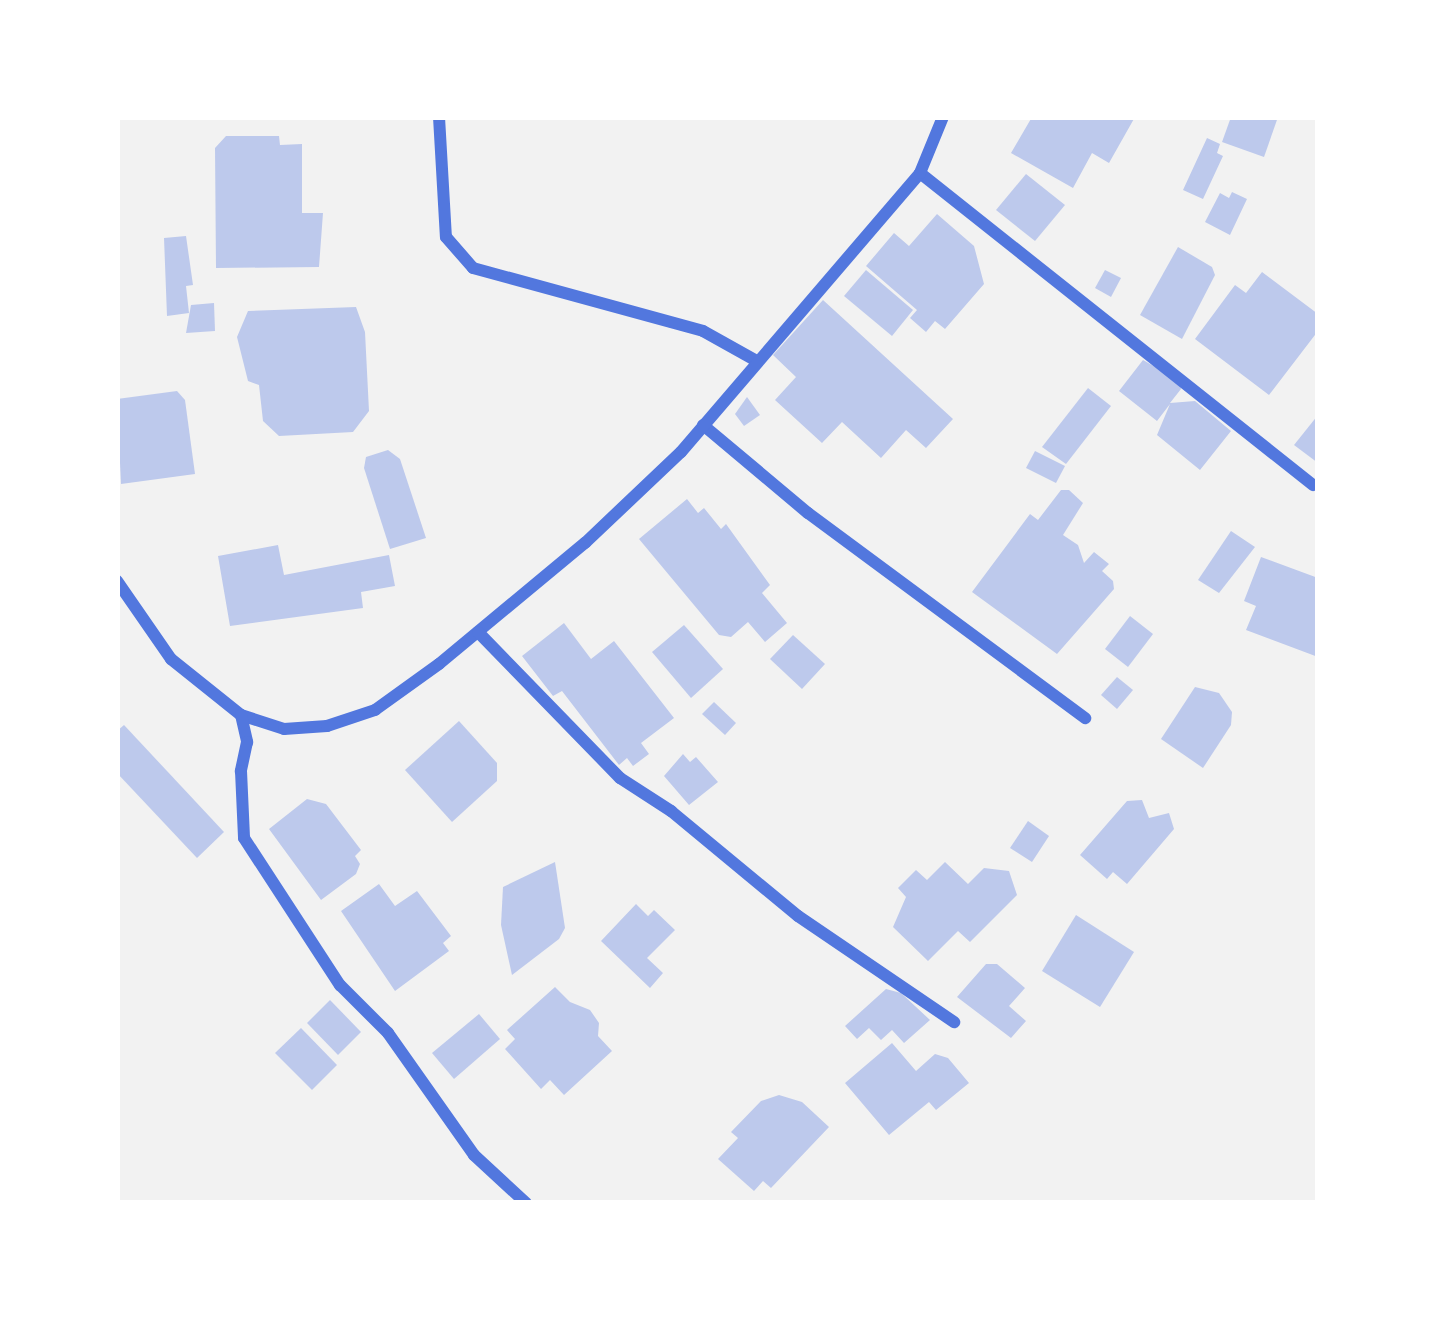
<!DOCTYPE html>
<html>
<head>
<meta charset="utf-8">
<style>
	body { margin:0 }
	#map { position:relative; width:1435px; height:1320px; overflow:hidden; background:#f2f2f2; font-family:"Roboto Condensed",sans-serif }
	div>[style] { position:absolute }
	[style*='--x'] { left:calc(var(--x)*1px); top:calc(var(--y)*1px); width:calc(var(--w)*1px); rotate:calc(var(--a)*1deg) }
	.building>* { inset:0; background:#bdc9ec }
	.minor>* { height:12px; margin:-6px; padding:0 6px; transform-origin:6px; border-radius:6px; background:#5277de }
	span { translate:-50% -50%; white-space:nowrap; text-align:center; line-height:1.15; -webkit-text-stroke:10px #fff; paint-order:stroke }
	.frame { position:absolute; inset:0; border:120px solid #fff; pointer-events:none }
</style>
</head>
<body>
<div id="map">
	<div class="building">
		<div style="clip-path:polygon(1032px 117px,1135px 117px,1109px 163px,1092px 153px,1073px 188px,1011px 153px)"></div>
		<div style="clip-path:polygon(1231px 117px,1278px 117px,1264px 157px,1222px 142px)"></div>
		<div style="clip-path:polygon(226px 136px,279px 136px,280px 145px,302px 144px,302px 213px,323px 213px,319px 267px,216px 268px,215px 148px)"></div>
		<div style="clip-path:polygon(1207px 138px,1220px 144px,1217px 153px,1223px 156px,1203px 199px,1183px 190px)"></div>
		<div style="clip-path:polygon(1026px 174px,1065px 205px,1035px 241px,996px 210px)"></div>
		<div style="clip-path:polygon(1232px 192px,1247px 199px,1230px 235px,1205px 222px,1220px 193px,1229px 198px)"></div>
		<div style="clip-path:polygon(937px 214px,974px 246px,984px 284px,945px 329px,935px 321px,926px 332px,910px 318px,917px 310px,866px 266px,894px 233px,909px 246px)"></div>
		<div style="clip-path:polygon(186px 236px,193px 285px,186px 286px,189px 313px,167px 316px,164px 238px)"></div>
		<div style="clip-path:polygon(1178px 247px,1212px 267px,1215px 275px,1182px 339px,1140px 315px)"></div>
		<div style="clip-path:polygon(866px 270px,913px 310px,892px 336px,844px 296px)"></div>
		<div style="clip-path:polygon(1105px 270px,1121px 278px,1111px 297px,1095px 288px)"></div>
		<div style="clip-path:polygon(1262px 272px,1318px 314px,1318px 331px,1269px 395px,1195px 339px,1235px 285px,1246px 293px)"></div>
		<div style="clip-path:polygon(823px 300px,953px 419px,926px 448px,906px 430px,881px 458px,842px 422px,822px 443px,775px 400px,796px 377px,773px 355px)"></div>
		<div style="clip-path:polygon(214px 303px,215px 331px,186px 333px,191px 305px)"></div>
		<div style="clip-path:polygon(356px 307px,365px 332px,369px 411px,353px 432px,279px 436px,263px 421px,259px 385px,248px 381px,237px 337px,248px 311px)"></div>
		<div style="clip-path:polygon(1143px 360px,1178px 380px,1181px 389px,1170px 403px,1195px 401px,1231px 431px,1200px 470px,1157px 435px,1170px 404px,1157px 421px,1119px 391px)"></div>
		<div style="clip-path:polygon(1088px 388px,1111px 406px,1066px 464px,1042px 447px)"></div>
		<div style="clip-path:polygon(177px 391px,185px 400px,195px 474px,121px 484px,117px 399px)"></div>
		<div style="clip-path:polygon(747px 397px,760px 415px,744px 426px,735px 414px)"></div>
		<div style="clip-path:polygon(1318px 415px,1318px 463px,1294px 445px)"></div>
		<div style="clip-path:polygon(388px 450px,400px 459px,426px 538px,390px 549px,364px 468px,366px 457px)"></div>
		<div style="clip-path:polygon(1035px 451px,1065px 466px,1056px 483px,1026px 468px)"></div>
		<div style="clip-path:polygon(1061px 490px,1069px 490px,1083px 503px,1063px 535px,1078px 545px,1084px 563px,1094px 552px,1109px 564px,1102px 571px,1113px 581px,1114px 589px,1057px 654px,972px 592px,1030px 514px,1038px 520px)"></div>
		<div style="clip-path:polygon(687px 499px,698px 513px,704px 508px,721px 529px,726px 524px,770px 585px,762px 593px,787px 623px,765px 642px,748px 622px,731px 637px,719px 635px,639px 539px)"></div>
		<div style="clip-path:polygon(1231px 531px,1255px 547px,1219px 593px,1198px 580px)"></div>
		<div style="clip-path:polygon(278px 545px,284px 575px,389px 555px,395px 586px,361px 592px,363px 608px,230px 626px,218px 556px)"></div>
		<div style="clip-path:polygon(1261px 557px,1318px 578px,1318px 657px,1246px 630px,1256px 606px,1244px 601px)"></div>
		<div style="clip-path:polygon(1130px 616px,1153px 634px,1128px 667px,1105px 649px)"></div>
		<div style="clip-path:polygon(564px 623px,591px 659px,614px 641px,674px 718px,641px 743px,649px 754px,633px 766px,627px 758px,619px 765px,562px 691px,553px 696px,522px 656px)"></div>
		<div style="clip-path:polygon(684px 625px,723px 669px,691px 698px,652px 652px)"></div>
		<div style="clip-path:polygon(793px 635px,825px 664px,802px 689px,770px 659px)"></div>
		<div style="clip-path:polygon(1117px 677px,1133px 690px,1117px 709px,1101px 695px)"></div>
		<div style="clip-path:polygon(1195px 687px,1219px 693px,1232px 712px,1231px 725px,1203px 768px,1161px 739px)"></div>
		<div style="clip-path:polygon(714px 702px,736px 723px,725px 735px,702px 714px)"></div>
		<div style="clip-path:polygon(459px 721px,497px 763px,497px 781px,452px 822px,405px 770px)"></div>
		<div style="clip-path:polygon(124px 725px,224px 832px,197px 858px,117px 773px,117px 731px)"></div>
		<div style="clip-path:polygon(683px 754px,690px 762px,696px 757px,718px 782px,689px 805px,664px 776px)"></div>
		<div style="clip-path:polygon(307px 799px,326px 804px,361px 850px,355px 856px,360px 864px,356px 874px,321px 900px,269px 829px)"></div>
		<div style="clip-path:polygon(1142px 800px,1149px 818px,1169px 813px,1174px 829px,1127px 884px,1113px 872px,1107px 879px,1080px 855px,1127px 801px)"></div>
		<div style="clip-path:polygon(1028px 821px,1049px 836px,1032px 862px,1010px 848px)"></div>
		<div style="clip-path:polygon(555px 862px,565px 928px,559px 939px,512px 975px,501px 925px,503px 887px)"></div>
		<div style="clip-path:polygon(945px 862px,968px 884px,984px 868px,1009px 871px,1017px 895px,970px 942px,958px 931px,928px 961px,893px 927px,906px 897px,898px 888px,916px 870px,927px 880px)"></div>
		<div style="clip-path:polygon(379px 884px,395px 906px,417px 891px,451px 936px,443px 943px,449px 951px,395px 991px,341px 911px)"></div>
		<div style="clip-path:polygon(636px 904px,648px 916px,654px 910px,675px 930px,647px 958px,663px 973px,650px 988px,601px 941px)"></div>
		<div style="clip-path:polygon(1076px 915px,1134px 952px,1100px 1007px,1042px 971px)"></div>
		<div style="clip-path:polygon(986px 964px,997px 964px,1025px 988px,1009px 1006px,1026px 1021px,1011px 1038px,957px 997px)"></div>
		<div style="clip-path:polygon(555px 987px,570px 1002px,590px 1010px,599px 1023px,598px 1036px,612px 1051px,564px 1095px,550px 1080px,541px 1089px,505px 1049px,515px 1039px,507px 1030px)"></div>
		<div style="clip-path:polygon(886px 989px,901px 993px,930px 1020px,904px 1043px,892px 1030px,881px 1040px,869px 1028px,857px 1039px,845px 1026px)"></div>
		<div style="clip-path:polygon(330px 1000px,361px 1032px,338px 1055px,307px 1023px)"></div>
		<div style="clip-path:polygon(479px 1014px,500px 1039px,454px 1079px,432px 1053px)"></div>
		<div style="clip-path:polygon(301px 1028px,337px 1065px,312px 1090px,275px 1053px)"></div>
		<div style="clip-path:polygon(892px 1043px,916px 1071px,935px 1054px,948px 1058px,969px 1083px,936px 1110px,929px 1102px,889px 1135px,845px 1083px)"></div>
		<div style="clip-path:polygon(779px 1095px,802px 1102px,829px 1127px,771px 1188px,763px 1181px,754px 1191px,718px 1159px,738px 1138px,731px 1132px,761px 1101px)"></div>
	</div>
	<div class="minor">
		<div style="--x:439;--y:117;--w:120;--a:86.7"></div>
		<div style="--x:446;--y:237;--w:41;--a:48.9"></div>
		<div style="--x:473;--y:268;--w:238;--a:15.3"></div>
		<div style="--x:703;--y:331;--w:62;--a:29.1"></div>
		<div style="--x:920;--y:173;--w:502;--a:38.45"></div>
		<div style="--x:703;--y:425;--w:137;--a:40"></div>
		<div style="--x:808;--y:513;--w:345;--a:36.5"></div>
		<div style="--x:117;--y:581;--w:95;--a:55.3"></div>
		<div style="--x:171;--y:659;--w:90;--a:38.7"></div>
		<div style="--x:241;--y:715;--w:45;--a:18"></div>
		<div style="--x:284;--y:729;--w:43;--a:-4"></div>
		<div style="--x:327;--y:726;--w:51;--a:-18.4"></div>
		<div style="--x:375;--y:710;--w:79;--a:-35.7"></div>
		<div style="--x:439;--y:664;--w:190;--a:-39.7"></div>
		<div style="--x:585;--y:543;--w:132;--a:-43.5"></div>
		<div style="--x:681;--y:452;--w:367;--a:-49.4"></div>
		<div style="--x:920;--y:173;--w:61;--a:-67.7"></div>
		<div style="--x:478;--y:632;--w:204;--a:45.8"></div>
		<div style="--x:620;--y:778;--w:61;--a:32.9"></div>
		<div style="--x:671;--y:811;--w:165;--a:39.6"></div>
		<div style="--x:798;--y:916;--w:189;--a:34.2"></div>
		<div style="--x:241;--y:715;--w:28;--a:77"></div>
		<div style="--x:247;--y:742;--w:30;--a:102"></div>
		<div style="--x:241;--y:771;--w:67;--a:87.4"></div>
		<div style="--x:244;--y:838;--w:176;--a:56.9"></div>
		<div style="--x:340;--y:985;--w:68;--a:45"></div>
		<div style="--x:388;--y:1033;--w:149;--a:54.8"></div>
		<div style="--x:474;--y:1155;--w:71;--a:42.7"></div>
	</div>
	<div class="frame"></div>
</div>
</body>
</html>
